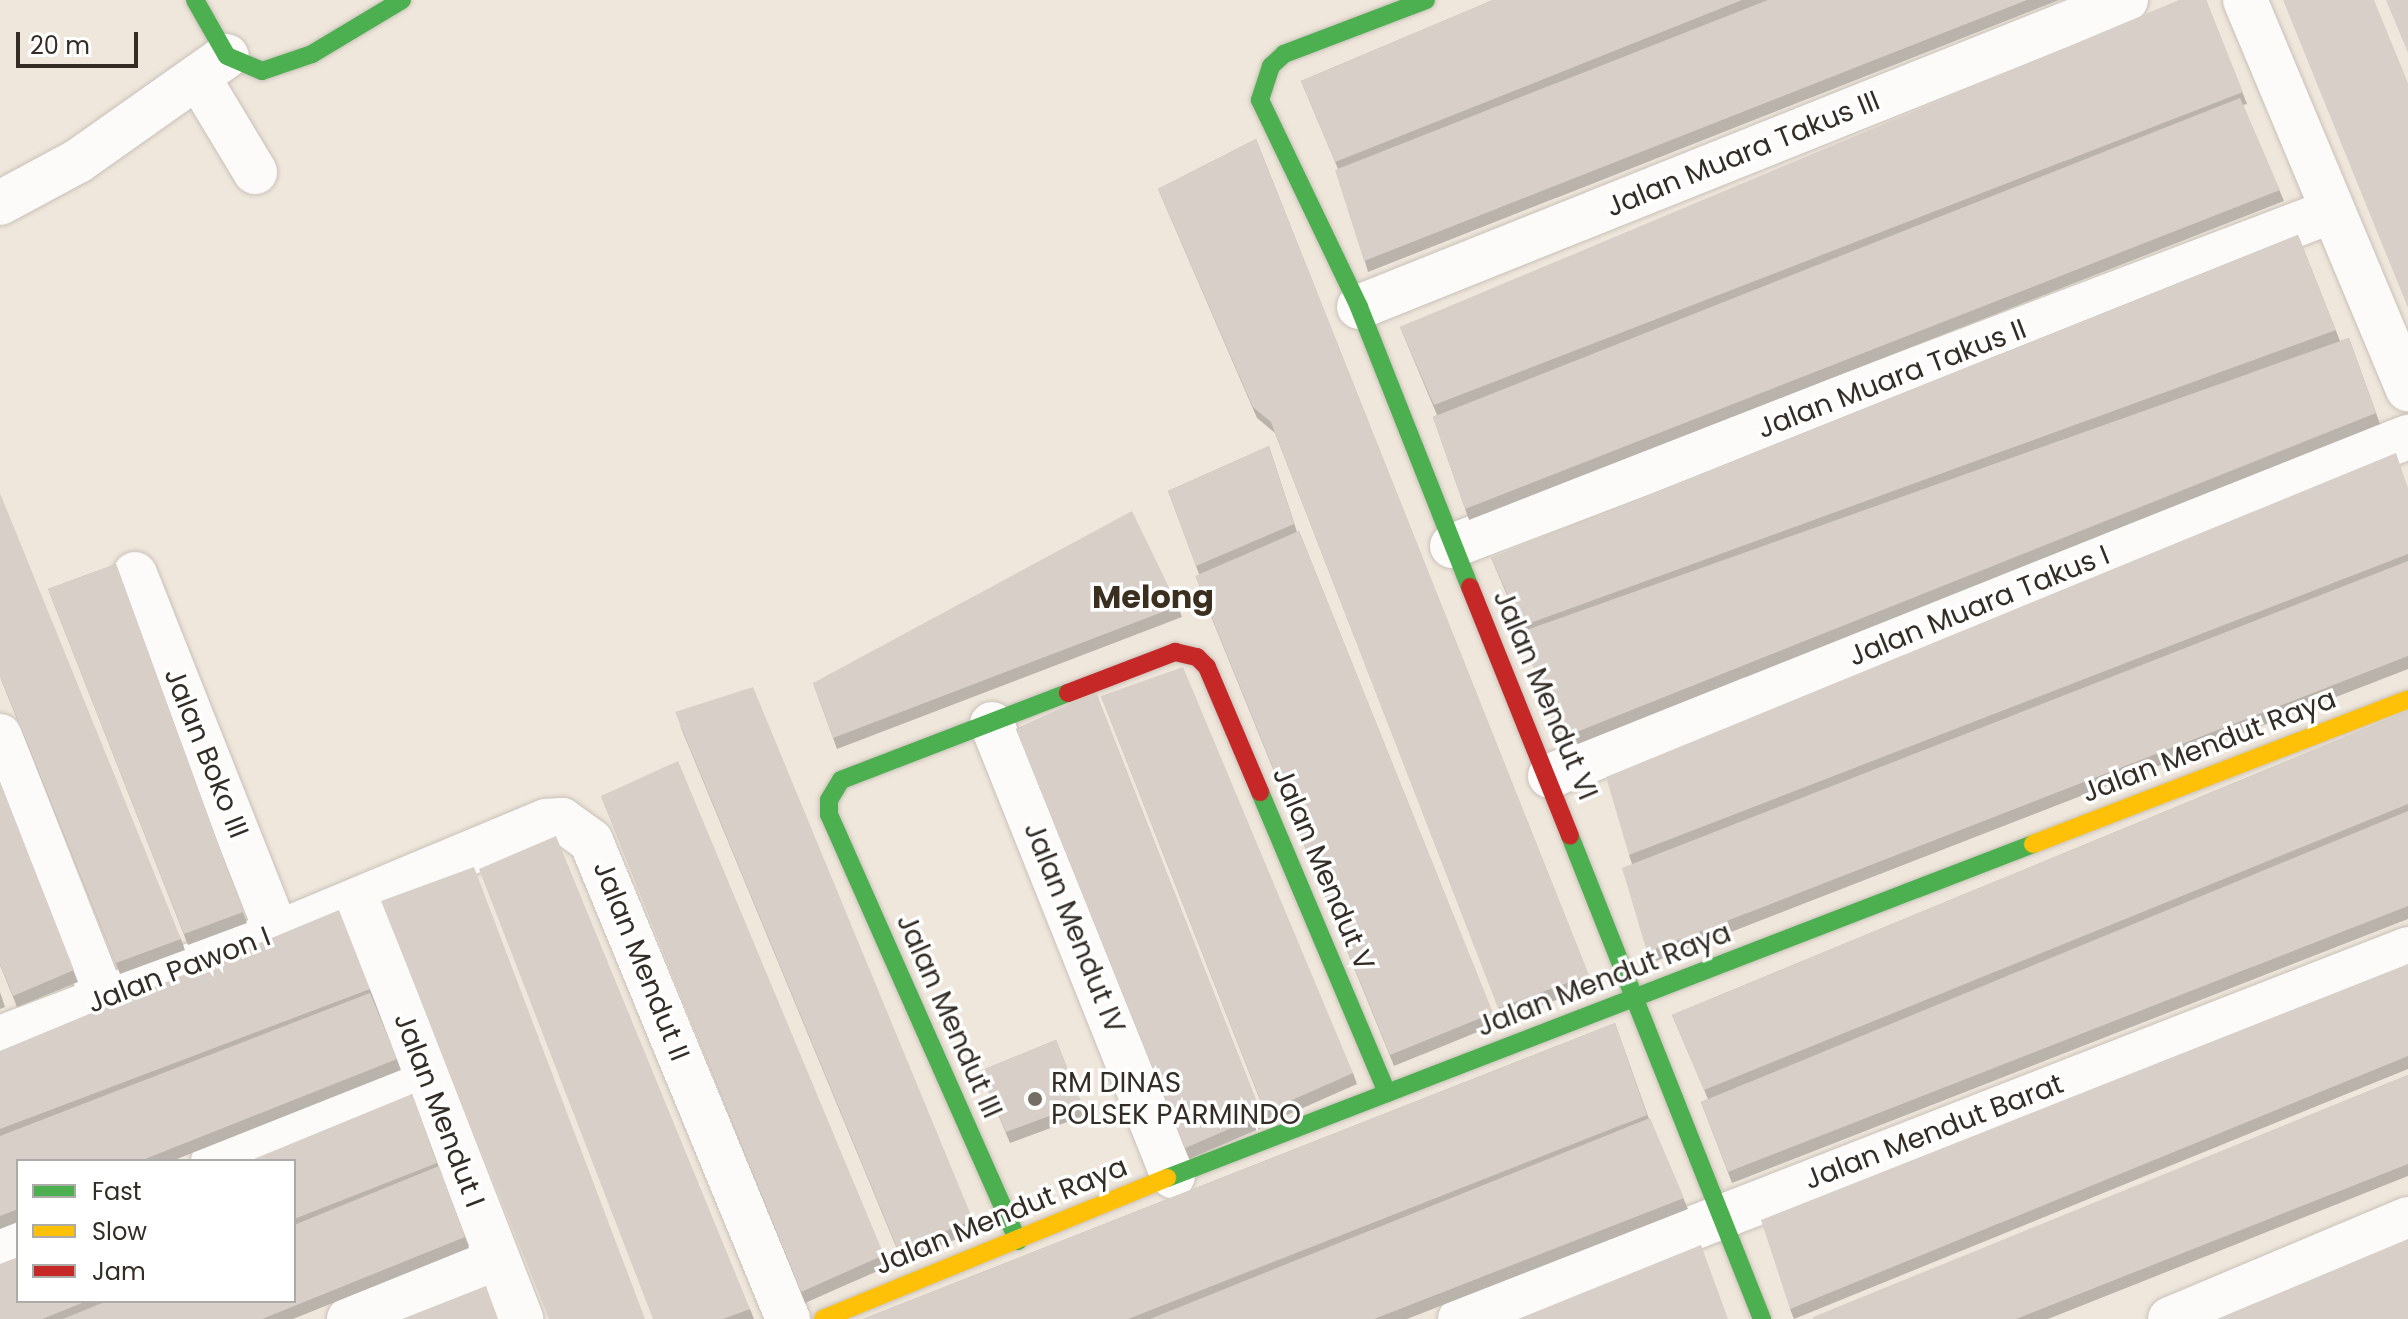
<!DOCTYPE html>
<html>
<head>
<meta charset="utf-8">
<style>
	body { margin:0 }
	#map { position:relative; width:2408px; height:1319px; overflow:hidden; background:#f0e7dc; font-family:Poppins,sans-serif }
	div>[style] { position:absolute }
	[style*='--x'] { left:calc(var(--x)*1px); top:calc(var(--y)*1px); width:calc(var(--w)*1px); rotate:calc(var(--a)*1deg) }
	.roads { filter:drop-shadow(0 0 2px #c8c1b8) drop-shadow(0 0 2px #c8c1b8) }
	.street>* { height:44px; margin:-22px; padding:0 22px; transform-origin:22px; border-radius:22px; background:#fdfbfa }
	.fast>* { height:18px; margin:-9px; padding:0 9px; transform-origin:9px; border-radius:9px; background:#4caf50 }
	.slow>* { height:18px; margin:-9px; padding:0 9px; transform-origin:9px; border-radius:9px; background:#ffc107 }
	.jam>* { height:18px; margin:-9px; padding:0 9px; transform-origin:9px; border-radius:9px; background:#c62828 }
	.wall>* { inset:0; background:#bab3ac }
	.building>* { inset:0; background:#d8d0c8 }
	.dots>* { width:22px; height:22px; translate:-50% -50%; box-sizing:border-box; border:4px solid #fff; border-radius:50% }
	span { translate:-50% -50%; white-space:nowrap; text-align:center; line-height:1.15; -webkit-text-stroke:7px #fff; paint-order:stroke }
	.street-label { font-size:28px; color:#332d25 }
	.poi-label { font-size:28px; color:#332d25 }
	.left { translate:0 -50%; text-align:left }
	.quarter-label { font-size:32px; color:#3b2f1f; font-weight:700 }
	.legend { position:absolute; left:16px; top:1159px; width:280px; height:144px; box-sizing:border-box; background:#fff; border:2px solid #adaba8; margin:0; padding:10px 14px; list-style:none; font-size:24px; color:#332d25 }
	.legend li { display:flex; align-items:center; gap:16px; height:40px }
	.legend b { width:40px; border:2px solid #adaba8 }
	.scale { position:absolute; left:16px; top:32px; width:122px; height:36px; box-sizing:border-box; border:4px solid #332d25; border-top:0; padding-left:10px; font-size:24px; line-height:28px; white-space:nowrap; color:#332d25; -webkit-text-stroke:6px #fff; paint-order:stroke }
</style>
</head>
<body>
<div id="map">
	<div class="roads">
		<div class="street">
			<div style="--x:2245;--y:0;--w:422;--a:67.3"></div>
			<div style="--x:198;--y:77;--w:111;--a:59"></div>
			<div style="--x:0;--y:203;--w:89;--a:-28.3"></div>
			<div style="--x:78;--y:161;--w:182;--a:-35.2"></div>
			<div style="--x:1359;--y:307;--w:826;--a:-21.81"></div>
			<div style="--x:1452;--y:546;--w:942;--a:-20.84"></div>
			<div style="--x:135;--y:574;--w:386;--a:68.4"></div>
			<div style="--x:992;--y:724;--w:487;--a:68.2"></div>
			<div style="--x:0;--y:736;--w:281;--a:68.5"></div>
			<div style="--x:1550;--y:776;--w:923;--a:-21.56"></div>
			<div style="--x:358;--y:900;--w:450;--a:68.7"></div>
			<div style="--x:0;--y:1038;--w:296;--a:-20.8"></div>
			<div style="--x:277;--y:933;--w:291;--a:-22.6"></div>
			<div style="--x:546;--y:821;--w:16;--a:-4"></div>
			<div style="--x:562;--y:820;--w:36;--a:36"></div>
			<div style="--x:591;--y:841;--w:517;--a:67.6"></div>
			<div style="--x:213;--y:1161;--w:228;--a:-21.8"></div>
			<div style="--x:0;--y:1246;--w:19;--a:-21"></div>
			<div style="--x:349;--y:1319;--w:160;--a:-22.4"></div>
			<div style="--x:1460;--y:1319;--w:1018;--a:-21.32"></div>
			<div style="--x:2170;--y:1319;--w:258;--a:-22.8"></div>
		</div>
		<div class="fast">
			<div style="--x:195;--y:0;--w:64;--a:60.3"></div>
			<div style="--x:227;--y:56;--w:38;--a:23"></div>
			<div style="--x:262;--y:71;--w:53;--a:-18.8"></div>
			<div style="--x:312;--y:54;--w:105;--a:-31"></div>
			<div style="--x:1426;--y:0;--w:152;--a:159.2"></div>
			<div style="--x:1284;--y:54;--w:18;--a:137"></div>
			<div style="--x:1271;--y:66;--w:36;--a:108"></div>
			<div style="--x:1260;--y:100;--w:229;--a:64.4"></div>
			<div style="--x:1359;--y:307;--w:301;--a:68.4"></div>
			<div style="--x:1260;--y:792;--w:327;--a:67.1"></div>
			<div style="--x:1570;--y:836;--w:520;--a:68.32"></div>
			<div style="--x:1167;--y:1178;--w:928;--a:-21.09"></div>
			<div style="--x:1018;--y:1241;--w:466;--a:-113.9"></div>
			<div style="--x:829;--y:815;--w:15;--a:-90"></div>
			<div style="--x:829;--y:800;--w:23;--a:-59"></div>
			<div style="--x:841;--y:780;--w:243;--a:-21"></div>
		</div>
		<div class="slow">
			<div style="--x:2033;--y:844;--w:402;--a:-21.1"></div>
			<div style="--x:823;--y:1319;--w:372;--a:-22.3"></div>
		</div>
		<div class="jam">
			<div style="--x:1470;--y:587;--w:268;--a:68.1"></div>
			<div style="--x:1068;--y:693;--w:115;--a:-21"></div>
			<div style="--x:1175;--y:652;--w:23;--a:13"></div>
			<div style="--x:1197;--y:657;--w:14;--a:45"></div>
			<div style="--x:1207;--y:667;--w:136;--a:67"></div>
		</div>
	</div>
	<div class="wall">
		<div style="clip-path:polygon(1493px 0,2059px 0,1368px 272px,1338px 169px,1301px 81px)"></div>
		<div style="clip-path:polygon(2206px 0,2247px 104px,2243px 105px,2284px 201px,1469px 520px,1433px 417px,1437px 415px,1400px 327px)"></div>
		<div style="clip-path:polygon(1256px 139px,1593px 987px,1503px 1019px,1275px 433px,1257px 418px,1158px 189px)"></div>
		<div style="clip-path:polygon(2298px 235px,2340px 341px,2349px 338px,2380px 424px,1563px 750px,1521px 632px,1523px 632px,1491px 558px)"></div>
		<div style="clip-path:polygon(1269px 446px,1297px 532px,1299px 531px,1497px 1024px,1394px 1066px,1199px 587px,1199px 574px,1168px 491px)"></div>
		<div style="clip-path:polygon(2408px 488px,2408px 669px,1651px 963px,1647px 952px,1632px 864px,1629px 855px)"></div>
		<div style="clip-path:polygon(116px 564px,247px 923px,188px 945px,48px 589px)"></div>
		<div style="clip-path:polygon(1178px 606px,1182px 617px,837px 749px,813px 683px)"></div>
		<div style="clip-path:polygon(0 677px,181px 939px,185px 950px,120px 974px)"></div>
		<div style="clip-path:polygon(1096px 693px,1266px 1126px,1189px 1159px,1016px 729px)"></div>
		<div style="clip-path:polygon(1101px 696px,1353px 1073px,1357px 1084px,1269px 1123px)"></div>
		<div style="clip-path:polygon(2408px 711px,2408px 919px,1732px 1183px,1701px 1102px,1708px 1099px,1672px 1015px)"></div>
		<div style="clip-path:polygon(679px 723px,973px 1220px,977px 1231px,902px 1261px)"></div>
		<div style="clip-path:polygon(0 782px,78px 982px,17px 1007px,0 965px)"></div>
		<div style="clip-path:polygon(601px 796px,884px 1255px,889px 1266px,805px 1303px)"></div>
		<div style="clip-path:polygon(2408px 964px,2408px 1069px,1794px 1319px,1790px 1309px)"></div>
		<div style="clip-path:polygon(370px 989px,401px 1070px,172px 1161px,18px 1161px,18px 1222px,0 1229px,0 1051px)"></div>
		<div style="clip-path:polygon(0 992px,5px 1007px,0 1009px)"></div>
		<div style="clip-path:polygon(1615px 1023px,1649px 1119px,1688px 1209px,1407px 1319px,863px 1319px)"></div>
		<div style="clip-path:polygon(1056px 1040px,1086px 1115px,1010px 1143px,980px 1071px)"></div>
		<div style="clip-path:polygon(2408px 1075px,2408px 1176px,2048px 1319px,1813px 1319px)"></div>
		<div style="clip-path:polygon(412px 1094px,469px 1248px,293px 1319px,0 1319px,18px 1301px,294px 1301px,294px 1161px)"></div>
		<div style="clip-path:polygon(750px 1309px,754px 1319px,652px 1319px)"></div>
	</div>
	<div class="building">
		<div style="clip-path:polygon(1493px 0,1742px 0,1335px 162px,1301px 81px)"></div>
		<div style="clip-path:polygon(1768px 0,2027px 0,1364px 261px,1335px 170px)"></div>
		<div style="clip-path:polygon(2179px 0,2206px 0,2243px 92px,1434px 405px,1400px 327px)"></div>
		<div style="clip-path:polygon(2283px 0,2374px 0,2408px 83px,2408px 308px)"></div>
		<div style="clip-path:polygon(2386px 0,2408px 0,2408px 53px)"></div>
		<div style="clip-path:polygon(2240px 98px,2280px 190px,1465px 509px,1433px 417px)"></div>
		<div style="clip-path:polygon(1256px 139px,1589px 975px,1498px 1008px,1271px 422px,1253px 407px,1158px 189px)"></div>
		<div style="clip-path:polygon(2298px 235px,2336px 330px,1522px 626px,1491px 558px)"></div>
		<div style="clip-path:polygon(2349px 338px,2376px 413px,1559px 739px,1521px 632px)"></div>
		<div style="clip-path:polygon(1269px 446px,1294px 524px,1196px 566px,1168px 491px)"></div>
		<div style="clip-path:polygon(2396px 453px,2408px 488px,2408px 554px,1629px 855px,1606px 777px)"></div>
		<div style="clip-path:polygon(0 493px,181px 939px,116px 963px,0 676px)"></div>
		<div style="clip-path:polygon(1132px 511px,1178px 606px,833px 738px,813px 683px)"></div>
		<div style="clip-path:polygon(1299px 531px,1493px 1013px,1390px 1055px,1195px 576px)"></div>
		<div style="clip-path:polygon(2408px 561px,2408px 656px,1647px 952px,1622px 868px)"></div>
		<div style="clip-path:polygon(116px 564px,243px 912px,184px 934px,48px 589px)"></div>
		<div style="clip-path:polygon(1183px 667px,1353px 1073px,1265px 1112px,1101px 696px)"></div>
		<div style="clip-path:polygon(753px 687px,973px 1220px,898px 1250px,675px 712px)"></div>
		<div style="clip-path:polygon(1096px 693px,1262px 1115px,1185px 1148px,1016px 729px)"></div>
		<div style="clip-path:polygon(2408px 711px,2408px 804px,1704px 1090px,1672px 1015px)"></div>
		<div style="clip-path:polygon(678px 761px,884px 1255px,801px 1292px,601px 796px)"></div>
		<div style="clip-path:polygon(0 782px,74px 970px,13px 996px,0 964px)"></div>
		<div style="clip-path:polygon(2408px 811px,2408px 906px,1728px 1172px,1701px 1102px)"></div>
		<div style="clip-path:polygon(556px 836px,750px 1309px,723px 1319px,653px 1319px,479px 869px)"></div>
		<div style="clip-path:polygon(474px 867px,645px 1319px,549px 1319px,381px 901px)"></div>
		<div style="clip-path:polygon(339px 910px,370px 989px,0 1129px,0 1051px)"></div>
		<div style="clip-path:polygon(2408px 964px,2408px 1056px,1790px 1309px,1761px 1220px)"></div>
		<div style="clip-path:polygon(370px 993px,397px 1059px,140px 1161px,18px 1161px,18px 1209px,0 1216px,0 1136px)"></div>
		<div style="clip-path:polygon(1615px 1023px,1647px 1115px,1128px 1319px,863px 1319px)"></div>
		<div style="clip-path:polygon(1056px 1040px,1082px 1104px,1006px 1132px,980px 1071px)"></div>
		<div style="clip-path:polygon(2408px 1075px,2408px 1164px,2016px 1319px,1813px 1319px,1813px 1317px)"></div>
		<div style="clip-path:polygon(412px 1094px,437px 1163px,294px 1219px,294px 1161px,249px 1161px)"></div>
		<div style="clip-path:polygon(1650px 1118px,1684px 1198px,1374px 1319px,1150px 1319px)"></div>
		<div style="clip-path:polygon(439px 1166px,465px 1237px,262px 1319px,63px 1319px,107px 1301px,294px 1301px,294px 1225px)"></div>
		<div style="clip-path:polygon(2408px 1239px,2408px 1319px,2217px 1319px)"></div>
		<div style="clip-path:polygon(1701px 1245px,1728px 1319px,1518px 1319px)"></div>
		<div style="clip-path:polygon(18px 1257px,18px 1301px,87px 1301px,42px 1319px,0 1319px,0 1264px)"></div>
		<div style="clip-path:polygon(486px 1286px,498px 1319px,402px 1319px)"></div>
	</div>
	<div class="dots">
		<div style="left:1035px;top:1099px;background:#756e65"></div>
	</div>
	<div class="street-label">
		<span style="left:1743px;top:154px;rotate:-22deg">Jalan Muara Takus III</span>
		<span style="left:1892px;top:379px;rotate:-21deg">Jalan Muara Takus II</span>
		<span style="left:1979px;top:606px;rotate:-22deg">Jalan Muara Takus I</span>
		<span style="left:1545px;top:695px;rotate:67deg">Jalan Mendut VI</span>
		<span style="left:2209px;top:746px;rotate:-21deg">Jalan Mendut Raya</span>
		<span style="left:206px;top:753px;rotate:68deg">Jalan Boko III</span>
		<span style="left:1323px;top:869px;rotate:67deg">Jalan Mendut V</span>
		<span style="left:1074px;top:928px;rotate:68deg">Jalan Mendut IV</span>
		<span style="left:641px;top:961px;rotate:68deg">Jalan Mendut II</span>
		<span style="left:179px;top:970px;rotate:-21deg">Jalan Pawon I</span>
		<span style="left:1604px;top:980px;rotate:-21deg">Jalan Mendut Raya</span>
		<span style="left:949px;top:1016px;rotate:66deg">Jalan Mendut III</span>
		<span style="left:439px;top:1110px;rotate:69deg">Jalan Mendut I</span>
		<span style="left:1934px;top:1132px;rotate:-21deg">Jalan Mendut Barat</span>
		<span style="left:1001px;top:1216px;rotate:-22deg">Jalan Mendut Raya</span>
	</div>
	<div class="poi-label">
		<span class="left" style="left:1051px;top:1099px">RM DINAS<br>POLSEK PARMINDO</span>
	</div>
	<div class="quarter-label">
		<span style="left:1153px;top:597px">Melong</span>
	</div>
	<ul class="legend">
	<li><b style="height:10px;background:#4caf50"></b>Fast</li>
	<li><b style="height:10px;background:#ffc107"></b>Slow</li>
	<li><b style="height:10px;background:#c62828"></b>Jam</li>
	</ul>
	<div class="scale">20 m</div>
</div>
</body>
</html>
